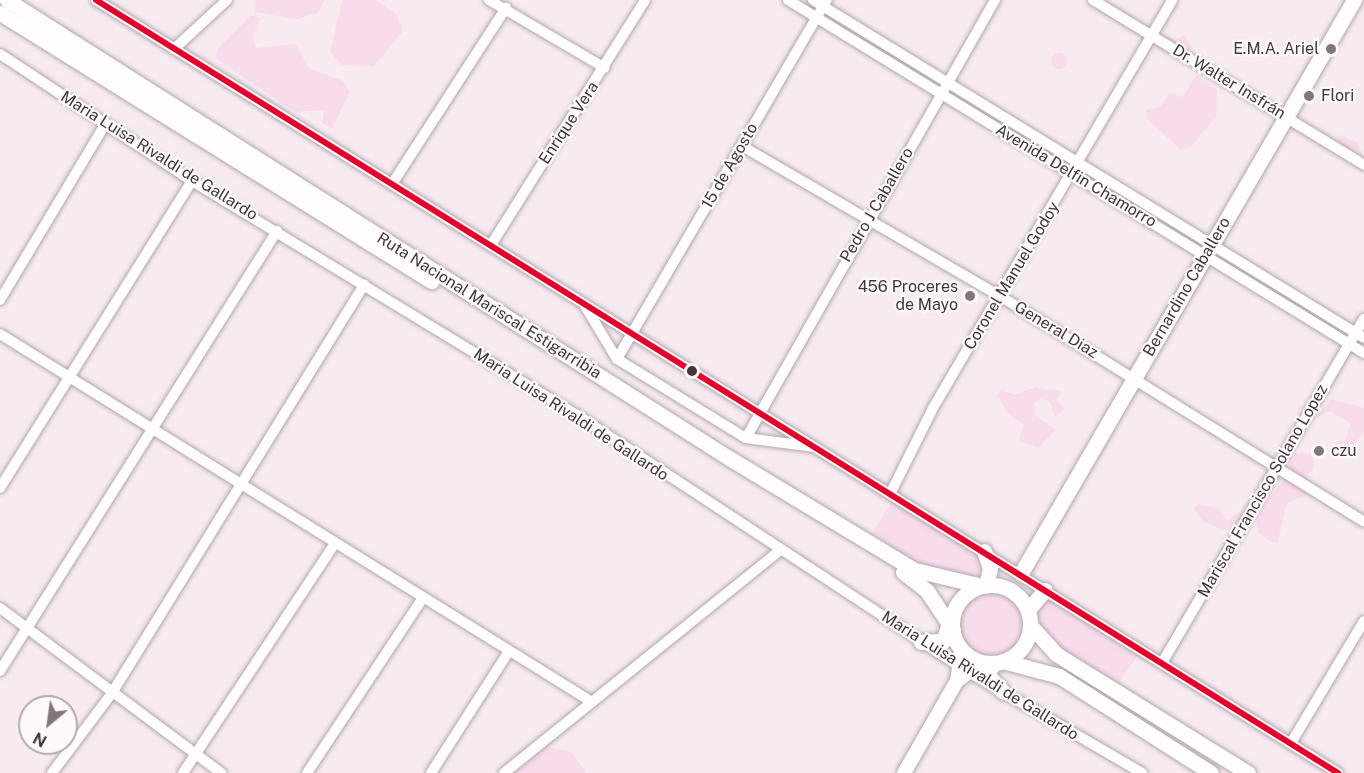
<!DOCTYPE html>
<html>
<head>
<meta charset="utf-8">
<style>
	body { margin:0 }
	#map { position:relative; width:1364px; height:773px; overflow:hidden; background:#f7ebf1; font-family:"Public Sans",sans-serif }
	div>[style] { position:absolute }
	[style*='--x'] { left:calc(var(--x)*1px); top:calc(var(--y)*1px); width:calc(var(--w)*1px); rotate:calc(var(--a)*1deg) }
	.green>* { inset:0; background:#f9dceb }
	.round { border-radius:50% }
	.roads { filter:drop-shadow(0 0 2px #b1a8ad) drop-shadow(0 0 2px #b1a8ad) }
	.minor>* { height:10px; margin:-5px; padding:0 5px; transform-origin:5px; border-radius:5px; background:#fefcfd }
	.major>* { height:14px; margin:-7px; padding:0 7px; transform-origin:7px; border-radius:7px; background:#fefcfd }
	.highway>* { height:15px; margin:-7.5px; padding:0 7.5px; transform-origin:7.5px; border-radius:7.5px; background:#fefcfd }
	.highway>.ring { margin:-7.5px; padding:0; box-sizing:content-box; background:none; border:15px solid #fefcfd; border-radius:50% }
	.bus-1>* { height:6px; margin:-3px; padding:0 3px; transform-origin:3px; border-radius:3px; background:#e4002b }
	.dots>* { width:16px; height:16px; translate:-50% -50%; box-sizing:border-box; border:3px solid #fdf8fb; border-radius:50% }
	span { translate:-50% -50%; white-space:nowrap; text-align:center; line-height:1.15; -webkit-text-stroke:4.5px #fdf8fb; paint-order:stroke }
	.poi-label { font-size:16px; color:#40373c }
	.right { translate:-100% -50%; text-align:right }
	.left { translate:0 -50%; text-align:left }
	.street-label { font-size:16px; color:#40373c }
	.north { position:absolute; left:18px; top:695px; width:60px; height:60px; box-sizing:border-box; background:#fdf8fb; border:2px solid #b1abaf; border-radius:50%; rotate:209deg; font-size:16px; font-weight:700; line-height:24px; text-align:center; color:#40373c }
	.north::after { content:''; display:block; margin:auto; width:21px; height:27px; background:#80767b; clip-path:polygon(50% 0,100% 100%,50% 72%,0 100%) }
</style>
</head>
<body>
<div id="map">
	<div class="green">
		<div style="clip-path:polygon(256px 0,325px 0,318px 13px,297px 19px,255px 12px)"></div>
		<div style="clip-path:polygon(342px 0,376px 0,396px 14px,403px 31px,374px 66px,342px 65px,330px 53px)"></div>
		<div style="clip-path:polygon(251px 15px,261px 18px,253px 34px,256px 48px,296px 44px,309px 68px,343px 81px,350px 91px,332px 129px,322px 123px,324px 110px,295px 112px,215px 58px,219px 47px)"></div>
		<div style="clip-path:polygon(1163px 35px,1175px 40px,1184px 35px,1192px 47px,1187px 50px)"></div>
		<div class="round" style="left:1051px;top:53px;width:16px;height:16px"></div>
		<div style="clip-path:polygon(1196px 75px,1217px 90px,1216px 116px,1191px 147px,1181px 150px,1147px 119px,1146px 110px,1160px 107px,1169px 93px,1183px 97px)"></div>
		<div style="clip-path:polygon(1341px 135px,1358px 143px,1361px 152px,1336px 144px)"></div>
		<div style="clip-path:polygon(1036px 387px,1062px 392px,1057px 400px,1065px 409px,1055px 417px,1050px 402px,1041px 398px,1034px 404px,1035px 415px,1056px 430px,1038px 448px,1019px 441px,1024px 425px,1007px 412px,997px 394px,1002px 390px,1015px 395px)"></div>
		<div style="clip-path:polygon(1331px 399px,1364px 408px,1364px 431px,1346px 457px,1339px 455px,1336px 442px,1345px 440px,1351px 424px,1330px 411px,1313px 420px)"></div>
		<div class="round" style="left:1290px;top:452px;width:24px;height:24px"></div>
		<div style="clip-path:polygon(1288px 476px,1309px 494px,1287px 503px,1277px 545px,1259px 534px,1254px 514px)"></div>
		<div style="clip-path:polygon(893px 500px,979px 556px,979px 578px,919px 565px,872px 534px)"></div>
		<div style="clip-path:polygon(1198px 504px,1219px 509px,1227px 521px,1238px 512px,1244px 514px,1237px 528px,1222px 530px,1203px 521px,1194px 509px)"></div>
		<div class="round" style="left:959px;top:591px;width:66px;height:66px"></div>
		<div style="clip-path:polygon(1044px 596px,1137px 656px,1116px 687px,1071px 657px,1041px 625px,1035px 605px)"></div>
		<div style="clip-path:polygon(545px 747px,572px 752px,586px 773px,515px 773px)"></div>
	</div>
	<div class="roads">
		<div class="minor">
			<div style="--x:96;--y:0;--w:1463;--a:31.9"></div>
			<div style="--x:489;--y:0;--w:134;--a:30.4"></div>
			<div style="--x:788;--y:0;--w:676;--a:31.5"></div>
			<div style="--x:813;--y:0;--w:646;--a:31.53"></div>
			<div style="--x:1093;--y:0;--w:317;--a:31.3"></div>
			<div style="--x:174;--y:49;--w:72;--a:-42.8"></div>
			<div style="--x:0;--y:54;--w:230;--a:33.5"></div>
			<div style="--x:192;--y:181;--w:451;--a:31.3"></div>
			<div style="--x:577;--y:415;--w:458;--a:33.3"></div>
			<div style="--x:960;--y:667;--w:211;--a:30.2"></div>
			<div style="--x:742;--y:146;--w:298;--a:30.2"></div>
			<div style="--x:1000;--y:296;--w:428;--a:31.8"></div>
			<div style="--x:392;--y:184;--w:210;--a:-57.1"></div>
			<div style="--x:491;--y:245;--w:289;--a:-57.8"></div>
			<div style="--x:0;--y:300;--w:206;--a:-59.1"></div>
			<div style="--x:585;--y:306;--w:62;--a:58.9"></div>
			<div style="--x:617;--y:359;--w:151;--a:31.5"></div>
			<div style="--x:746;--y:438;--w:69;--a:7.5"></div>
			<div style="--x:0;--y:334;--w:697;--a:31.87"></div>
			<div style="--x:617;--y:359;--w:416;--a:-59.7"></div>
			<div style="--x:746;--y:438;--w:504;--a:-60.38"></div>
			<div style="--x:0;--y:488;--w:362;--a:-58"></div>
			<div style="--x:891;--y:492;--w:94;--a:-63.4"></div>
			<div style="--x:933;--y:408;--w:473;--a:-59.6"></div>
			<div style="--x:0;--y:608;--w:276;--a:36.7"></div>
			<div style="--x:1162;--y:663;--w:399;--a:-59.6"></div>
			<div style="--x:0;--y:671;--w:520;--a:-57.81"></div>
			<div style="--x:1291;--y:743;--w:142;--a:-59.1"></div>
			<div style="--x:52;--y:773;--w:100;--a:-53.1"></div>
			<div style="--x:112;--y:693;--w:480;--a:-58.3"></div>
			<div style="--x:183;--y:773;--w:276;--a:-56.5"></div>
			<div style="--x:307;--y:773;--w:210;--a:-56.5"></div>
			<div style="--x:431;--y:773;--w:145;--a:-57.4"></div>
			<div style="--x:504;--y:773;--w:353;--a:-38.9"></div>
		</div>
		<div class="major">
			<div style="--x:957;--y:681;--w:31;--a:-37"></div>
			<div style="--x:904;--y:773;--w:106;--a:-60.1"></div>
			<div style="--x:957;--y:681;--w:32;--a:-81"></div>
		</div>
		<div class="highway">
			<div style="--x:7;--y:0;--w:855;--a:32.39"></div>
			<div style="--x:729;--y:458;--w:217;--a:31.1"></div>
			<div style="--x:915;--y:570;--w:69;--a:13.4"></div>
			<div style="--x:0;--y:13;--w:508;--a:31.87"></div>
			<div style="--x:984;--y:551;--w:18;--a:71"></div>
			<div style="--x:990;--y:568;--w:18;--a:103"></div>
			<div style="--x:903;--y:572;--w:31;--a:38"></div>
			<div style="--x:927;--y:591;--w:47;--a:56.3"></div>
			<div style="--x:1021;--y:573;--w:663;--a:-59.84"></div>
			<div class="ring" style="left:952px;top:585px;width:63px;height:63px"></div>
			<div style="--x:1028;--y:610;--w:26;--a:-50"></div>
			<div style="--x:1030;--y:625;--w:39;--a:48"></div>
			<div style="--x:1056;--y:654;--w:226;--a:31.8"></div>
			<div style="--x:921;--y:642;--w:22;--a:-3"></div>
			<div style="--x:943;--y:641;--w:18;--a:-71"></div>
			<div style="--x:1003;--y:661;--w:58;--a:15"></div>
			<div style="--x:1059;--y:676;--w:180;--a:32.5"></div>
			<div style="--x:995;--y:663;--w:13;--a:132"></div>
			<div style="--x:986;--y:673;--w:25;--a:48"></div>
		</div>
	</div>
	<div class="bus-1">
		<div style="--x:96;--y:0;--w:1463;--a:31.9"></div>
	</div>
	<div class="dots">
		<div style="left:1331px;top:49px;background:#80767b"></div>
		<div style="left:1309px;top:96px;background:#80767b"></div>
		<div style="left:970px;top:296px;background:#80767b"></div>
		<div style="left:692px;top:371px;background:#40373c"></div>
		<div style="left:1319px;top:451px;background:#80767b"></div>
	</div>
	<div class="poi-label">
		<span class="right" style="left:1319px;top:49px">E.M.A. Ariel</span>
		<span class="left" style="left:1321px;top:96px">Flori</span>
		<span class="right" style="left:958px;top:296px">456 Proceres<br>de Mayo</span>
		<span class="left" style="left:1331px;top:451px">czu</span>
	</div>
	<div class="street-label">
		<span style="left:1229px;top:82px;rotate:31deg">Dr. Walter Insfrán</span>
		<span style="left:569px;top:123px;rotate:-57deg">Enrique Vera</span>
		<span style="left:159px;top:156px;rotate:32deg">Maria Luisa Rivaldi de Gallardo</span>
		<span style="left:730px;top:166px;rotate:-60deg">15 de Agosto</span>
		<span style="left:1076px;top:176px;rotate:31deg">Avenida Delfin Chamorro</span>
		<span style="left:877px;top:205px;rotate:-60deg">Pedro J Caballero</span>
		<span style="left:1012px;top:276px;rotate:-59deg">Coronel Manuel Godoy</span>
		<span style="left:1187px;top:287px;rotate:-60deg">Bernardino Caballero</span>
		<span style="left:489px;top:306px;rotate:32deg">Ruta Nacional Mariscal Estigarribia</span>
		<span style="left:1056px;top:330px;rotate:31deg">General Diaz</span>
		<span style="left:571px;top:415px;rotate:33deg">Maria Luisa Rivaldi de Gallardo</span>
		<span style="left:1263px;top:491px;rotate:-60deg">Mariscal Francisco Solano Lopez</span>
		<span style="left:980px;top:676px;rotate:32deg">Maria Luisa Rivaldi de Gallardo</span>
	</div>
	<div class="north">N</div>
</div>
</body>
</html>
